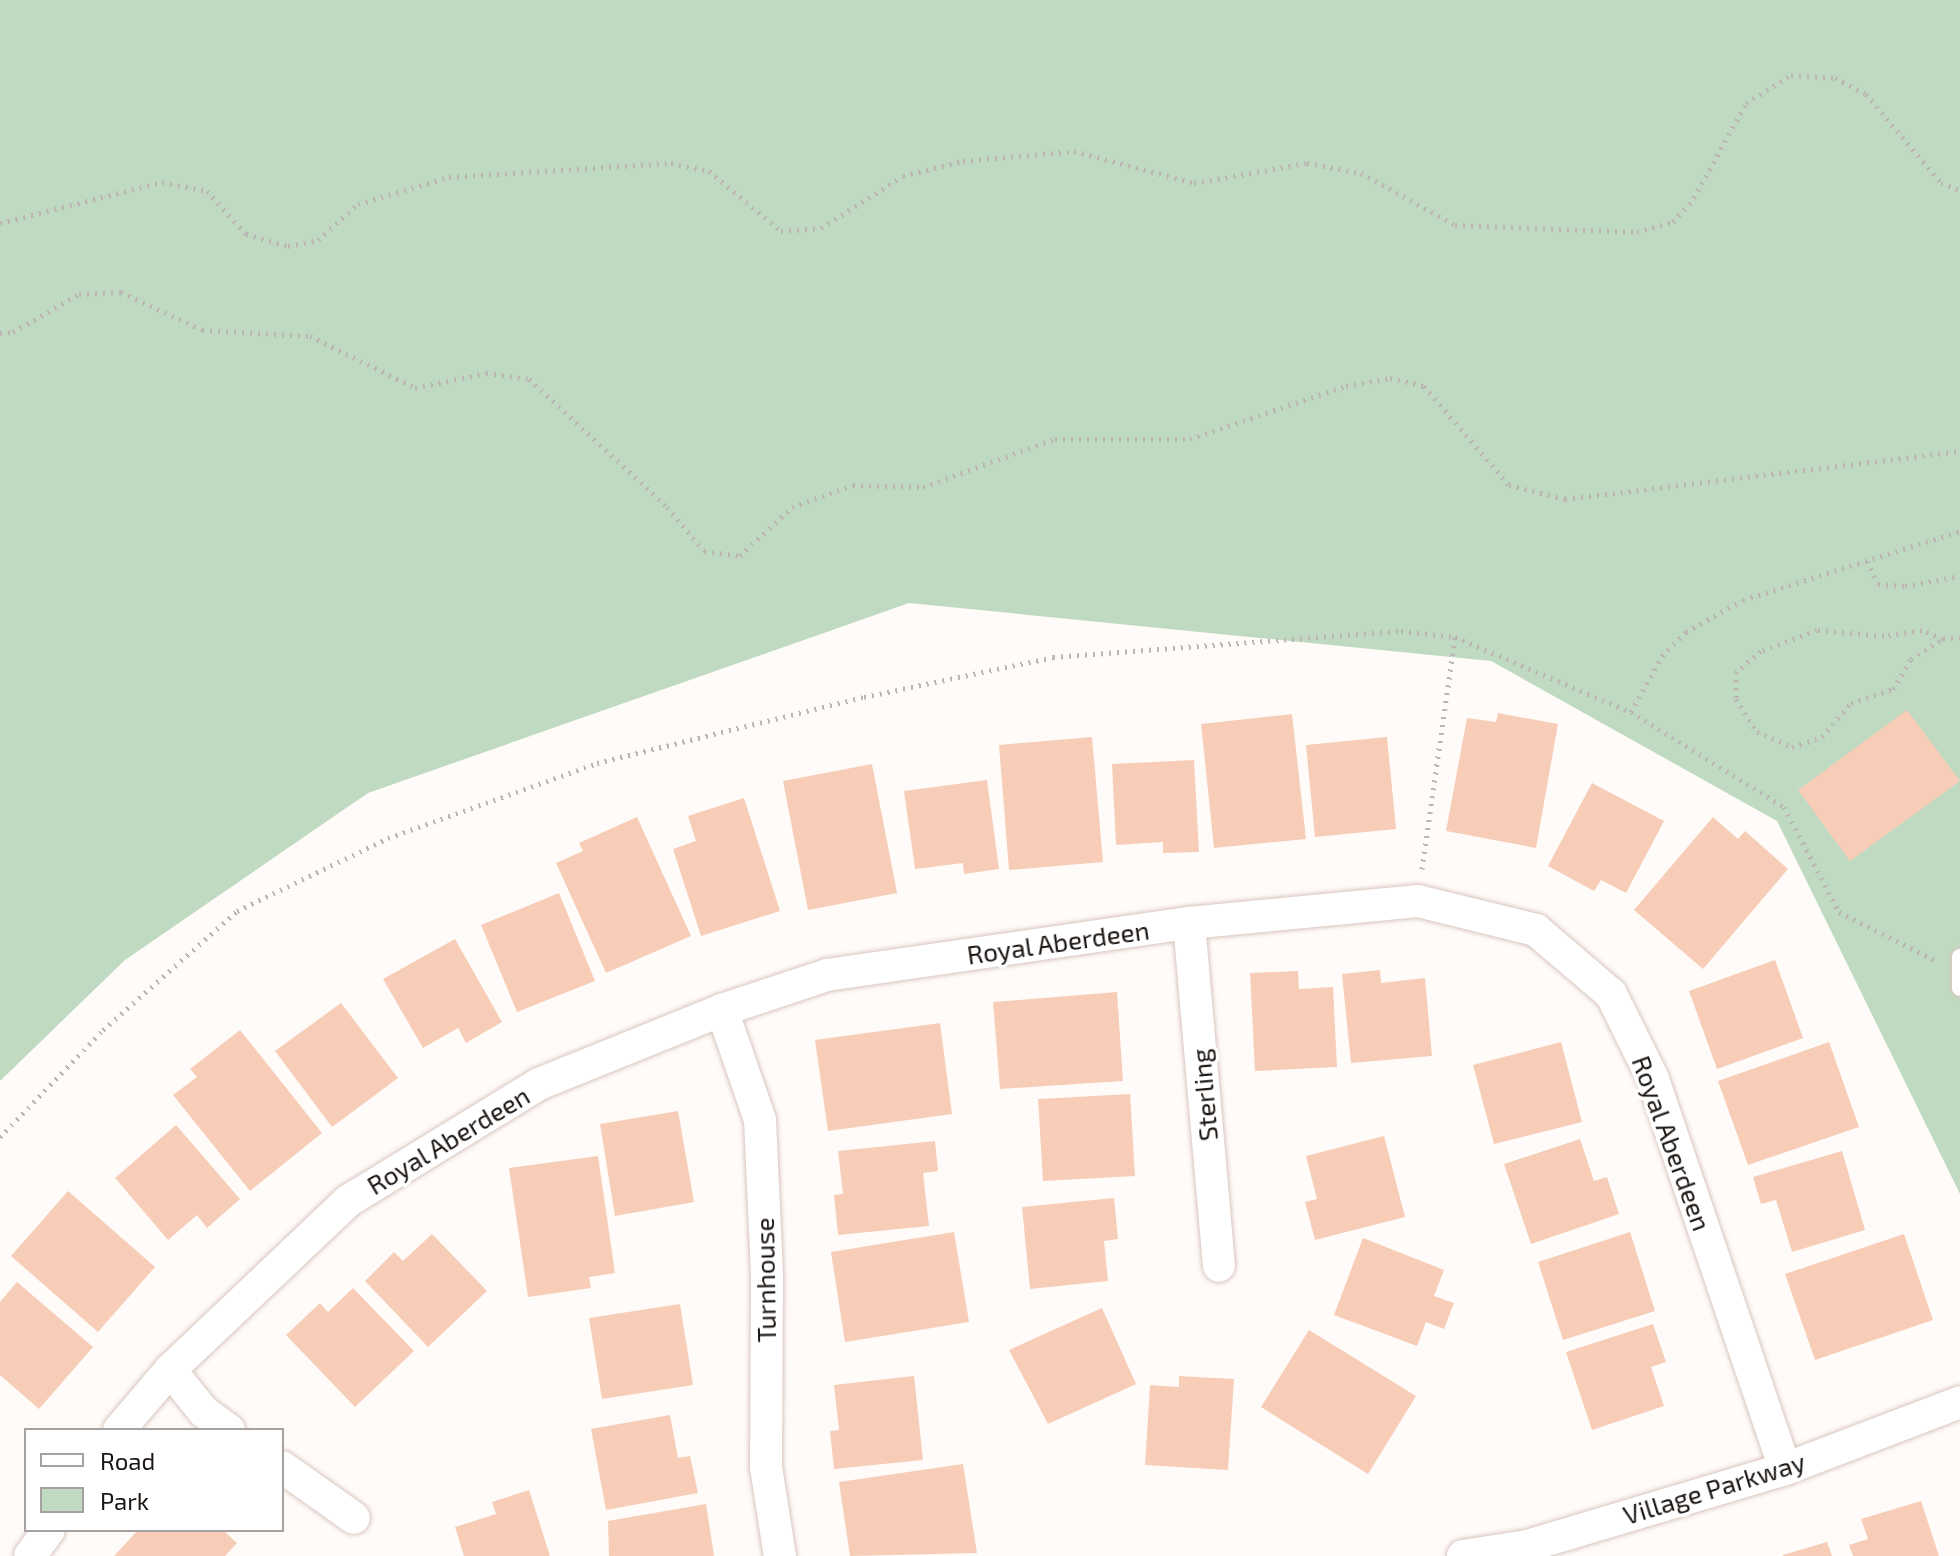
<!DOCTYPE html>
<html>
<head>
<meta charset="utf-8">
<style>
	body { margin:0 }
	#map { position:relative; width:1960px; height:1556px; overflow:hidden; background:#fffbf9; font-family:"Exo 2",sans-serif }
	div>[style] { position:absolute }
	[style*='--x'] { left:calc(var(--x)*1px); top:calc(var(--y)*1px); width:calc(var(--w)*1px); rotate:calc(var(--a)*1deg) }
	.green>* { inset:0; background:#bfdac1 }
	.building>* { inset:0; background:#f8cdb7 }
	.path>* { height:5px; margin-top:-2.5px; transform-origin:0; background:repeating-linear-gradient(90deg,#bab6b3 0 2px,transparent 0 8px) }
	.roads { filter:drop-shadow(0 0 2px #d8c6be) drop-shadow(0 0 2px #d8c6be) }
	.service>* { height:16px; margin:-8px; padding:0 8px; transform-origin:8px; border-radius:8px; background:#fff }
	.minor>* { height:32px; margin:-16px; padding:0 16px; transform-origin:16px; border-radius:16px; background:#fff }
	span { translate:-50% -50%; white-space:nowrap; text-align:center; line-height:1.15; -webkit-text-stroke:7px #fff; paint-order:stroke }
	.street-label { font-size:26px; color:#1b1512 }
	.legend { position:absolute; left:24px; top:1428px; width:260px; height:104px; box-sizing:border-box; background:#fff; border:2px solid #a4a1a0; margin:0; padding:10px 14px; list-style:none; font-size:24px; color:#1b1512 }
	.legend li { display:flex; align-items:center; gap:16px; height:40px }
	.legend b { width:40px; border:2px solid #a4a1a0 }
</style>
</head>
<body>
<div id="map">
	<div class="green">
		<div style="clip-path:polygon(0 0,1960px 0,1960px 1194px,1777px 821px,1491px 661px,909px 603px,368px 793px,125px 960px,0 1081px)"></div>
	</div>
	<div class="building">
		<div style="clip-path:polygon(1907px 710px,1960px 781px,1850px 861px,1798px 790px)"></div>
		<div style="clip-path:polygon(1498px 713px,1558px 724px,1536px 848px,1446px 831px,1467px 718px,1496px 722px)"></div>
		<div style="clip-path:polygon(1292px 714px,1306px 839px,1214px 848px,1201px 724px)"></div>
		<div style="clip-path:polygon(1092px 737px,1103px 862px,1009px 870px,999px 745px)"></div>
		<div style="clip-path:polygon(1387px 737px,1396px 829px,1315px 837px,1306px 745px)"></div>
		<div style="clip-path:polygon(1194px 760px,1199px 852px,1163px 853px,1163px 842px,1116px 845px,1112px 764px)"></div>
		<div style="clip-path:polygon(872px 764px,897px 893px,808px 910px,783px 781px)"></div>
		<div style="clip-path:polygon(987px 780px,999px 869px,964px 874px,963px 863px,915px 869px,904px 791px)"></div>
		<div style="clip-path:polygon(1592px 783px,1664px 821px,1626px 893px,1601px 880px,1594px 891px,1548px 866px)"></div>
		<div style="clip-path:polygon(744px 798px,780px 911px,701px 936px,673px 849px,696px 841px,688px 816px)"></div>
		<div style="clip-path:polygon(637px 817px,691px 936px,606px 973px,556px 863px,583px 851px,579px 843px)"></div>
		<div style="clip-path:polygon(1713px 817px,1738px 839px,1745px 831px,1788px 869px,1703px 969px,1634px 910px)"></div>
		<div style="clip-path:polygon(559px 893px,595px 981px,517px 1012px,481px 925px)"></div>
		<div style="clip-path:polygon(455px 939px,502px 1022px,466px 1043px,458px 1028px,423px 1048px,383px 979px)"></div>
		<div style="clip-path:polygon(1775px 960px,1803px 1038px,1717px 1069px,1689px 991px)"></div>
		<div style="clip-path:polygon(1380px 970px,1381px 983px,1425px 978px,1432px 1056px,1351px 1063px,1342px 974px)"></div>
		<div style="clip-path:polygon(1298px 971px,1299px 989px,1333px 987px,1337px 1067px,1255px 1071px,1250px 973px)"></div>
		<div style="clip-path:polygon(1117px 992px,1123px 1081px,1000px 1089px,993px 1002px)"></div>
		<div style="clip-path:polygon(341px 1003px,398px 1078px,332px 1127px,275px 1051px)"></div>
		<div style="clip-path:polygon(940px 1023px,952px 1114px,828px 1131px,815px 1040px)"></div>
		<div style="clip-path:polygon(240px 1030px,322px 1133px,250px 1191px,173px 1095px,197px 1077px,190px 1069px)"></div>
		<div style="clip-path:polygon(1561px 1042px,1582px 1122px,1494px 1144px,1473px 1065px)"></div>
		<div style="clip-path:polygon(1829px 1042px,1859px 1127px,1748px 1165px,1718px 1081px)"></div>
		<div style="clip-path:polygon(1130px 1094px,1135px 1176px,1043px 1181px,1038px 1099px)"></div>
		<div style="clip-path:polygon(678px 1111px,694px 1202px,615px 1216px,600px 1124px)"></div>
		<div style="clip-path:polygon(176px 1125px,240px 1199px,207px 1228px,197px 1215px,168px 1240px,115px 1178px)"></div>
		<div style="clip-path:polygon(1384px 1136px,1405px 1217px,1315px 1240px,1305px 1202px,1317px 1199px,1306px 1156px)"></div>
		<div style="clip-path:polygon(1580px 1139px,1594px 1181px,1607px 1177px,1619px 1214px,1531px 1244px,1504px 1164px)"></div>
		<div style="clip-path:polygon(935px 1141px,938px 1171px,923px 1173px,929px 1226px,838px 1235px,834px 1195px,843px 1194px,838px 1151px)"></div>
		<div style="clip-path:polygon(1842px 1151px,1865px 1230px,1792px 1252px,1776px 1200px,1761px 1204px,1753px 1177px)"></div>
		<div style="clip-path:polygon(598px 1156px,615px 1273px,589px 1277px,591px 1288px,528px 1297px,509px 1168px)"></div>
		<div style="clip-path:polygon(68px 1191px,155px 1267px,98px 1332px,11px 1256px)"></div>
		<div style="clip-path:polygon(1114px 1198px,1118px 1239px,1104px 1241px,1108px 1281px,1030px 1289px,1022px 1207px)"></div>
		<div style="clip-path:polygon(954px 1232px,969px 1322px,845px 1342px,831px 1252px)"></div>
		<div style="clip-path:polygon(1630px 1232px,1655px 1311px,1563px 1340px,1538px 1262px)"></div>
		<div style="clip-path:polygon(432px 1234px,487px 1291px,428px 1347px,365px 1281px,394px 1252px,403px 1261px)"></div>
		<div style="clip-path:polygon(1904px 1234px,1933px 1320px,1815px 1360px,1785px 1274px)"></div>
		<div style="clip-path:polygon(1363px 1238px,1444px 1270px,1434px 1296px,1454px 1303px,1444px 1329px,1426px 1322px,1417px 1346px,1334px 1315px)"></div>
		<div style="clip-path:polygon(17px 1282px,93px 1347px,39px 1409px,0 1375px,0 1302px)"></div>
		<div style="clip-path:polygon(353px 1288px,414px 1351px,355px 1407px,286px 1335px,320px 1303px,328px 1312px)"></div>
		<div style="clip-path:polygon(680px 1304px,693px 1385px,602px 1399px,589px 1318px)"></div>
		<div style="clip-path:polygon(1102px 1308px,1136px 1384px,1048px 1424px,1009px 1350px)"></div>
		<div style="clip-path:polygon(1653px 1324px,1666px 1362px,1651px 1367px,1664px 1406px,1592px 1430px,1566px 1352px)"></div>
		<div style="clip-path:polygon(1309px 1330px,1416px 1396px,1368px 1474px,1261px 1407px)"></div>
		<div style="clip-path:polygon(914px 1376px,923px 1460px,834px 1469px,830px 1431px,839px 1430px,834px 1385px)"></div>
		<div style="clip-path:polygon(1179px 1376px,1234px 1379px,1228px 1470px,1145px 1465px,1150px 1385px,1179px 1387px)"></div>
		<div style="clip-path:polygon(670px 1415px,678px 1458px,690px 1456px,698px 1493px,606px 1510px,591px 1429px)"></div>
		<div style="clip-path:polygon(963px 1464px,977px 1553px,850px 1556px,839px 1482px)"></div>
		<div style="clip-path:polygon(529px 1490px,550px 1556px,464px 1556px,455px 1527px,496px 1514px,492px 1502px)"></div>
		<div style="clip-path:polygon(1921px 1501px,1939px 1556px,1853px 1556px,1849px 1545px,1868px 1539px,1861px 1519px)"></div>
		<div style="clip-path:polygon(706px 1504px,714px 1556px,609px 1556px,608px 1521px)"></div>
		<div style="clip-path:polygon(138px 1530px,223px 1530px,237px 1543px,225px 1556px,114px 1556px)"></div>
		<div style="clip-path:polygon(1827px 1542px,1832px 1556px,1783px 1556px,1783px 1555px)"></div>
	</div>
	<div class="path">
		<div style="--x:0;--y:223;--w:167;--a:-14.2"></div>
		<div style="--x:162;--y:182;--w:46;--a:11.3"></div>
		<div style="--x:207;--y:191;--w:58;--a:47.8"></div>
		<div style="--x:246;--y:234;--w:44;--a:15.9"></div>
		<div style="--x:288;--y:246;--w:31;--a:-11"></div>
		<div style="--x:318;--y:240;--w:54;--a:-42"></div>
		<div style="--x:358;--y:204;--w:95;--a:-16.5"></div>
		<div style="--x:449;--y:177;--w:222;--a:-3.6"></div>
		<div style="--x:671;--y:163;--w:39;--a:12"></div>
		<div style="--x:709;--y:171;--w:94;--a:39.8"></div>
		<div style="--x:781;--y:231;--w:40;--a:-4.3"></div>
		<div style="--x:821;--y:228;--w:97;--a:-32.4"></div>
		<div style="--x:903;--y:176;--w:62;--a:-14"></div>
		<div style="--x:963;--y:161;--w:111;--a:-5.1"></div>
		<div style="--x:1074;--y:151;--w:124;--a:14.9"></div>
		<div style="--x:1194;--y:183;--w:115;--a:-10"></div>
		<div style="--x:1307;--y:163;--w:55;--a:10.5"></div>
		<div style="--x:1361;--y:173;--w:107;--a:29"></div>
		<div style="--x:1455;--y:225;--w:182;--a:2.2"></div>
		<div style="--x:1637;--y:232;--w:37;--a:-16"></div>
		<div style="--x:1673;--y:222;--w:32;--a:-49"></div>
		<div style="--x:1694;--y:198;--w:108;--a:-61.3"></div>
		<div style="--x:1746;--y:103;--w:53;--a:-31.9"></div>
		<div style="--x:1791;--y:75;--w:44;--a:3.9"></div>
		<div style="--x:1835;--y:78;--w:35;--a:27"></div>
		<div style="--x:1866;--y:94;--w:116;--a:49.9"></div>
		<div style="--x:1941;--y:183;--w:20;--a:20"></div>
		<div style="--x:0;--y:333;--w:13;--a:-4"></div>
		<div style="--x:13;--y:332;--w:76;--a:-29.9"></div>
		<div style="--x:79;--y:294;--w:42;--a:-2.7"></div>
		<div style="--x:121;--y:292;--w:89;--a:25.1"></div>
		<div style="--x:202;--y:330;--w:108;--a:3.2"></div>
		<div style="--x:310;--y:336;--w:117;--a:26.3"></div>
		<div style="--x:415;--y:388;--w:73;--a:-11.9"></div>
		<div style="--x:486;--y:373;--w:43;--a:7.9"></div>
		<div style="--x:529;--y:379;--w:188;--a:42.8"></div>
		<div style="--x:667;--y:507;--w:57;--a:49.9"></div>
		<div style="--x:704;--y:551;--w:36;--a:8"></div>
		<div style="--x:740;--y:556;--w:71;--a:-43.3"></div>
		<div style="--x:792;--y:507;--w:65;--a:-19.8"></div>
		<div style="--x:853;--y:485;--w:70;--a:1.6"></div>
		<div style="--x:923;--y:487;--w:140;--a:-20"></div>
		<div style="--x:1055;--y:439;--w:135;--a:0"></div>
		<div style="--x:1190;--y:439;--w:165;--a:-18.8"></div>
		<div style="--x:1346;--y:386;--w:45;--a:-10.3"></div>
		<div style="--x:1390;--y:378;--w:35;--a:13"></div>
		<div style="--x:1424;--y:386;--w:130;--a:49.4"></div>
		<div style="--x:1509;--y:485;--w:58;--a:14"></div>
		<div style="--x:1565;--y:499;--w:398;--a:-6.9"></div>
		<div style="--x:1867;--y:561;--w:25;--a:64"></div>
		<div style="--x:1878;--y:584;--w:27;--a:4"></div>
		<div style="--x:1905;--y:586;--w:56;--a:-10.3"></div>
		<div style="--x:1943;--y:639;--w:23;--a:-157"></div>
		<div style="--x:1922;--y:630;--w:38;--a:171"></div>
		<div style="--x:1884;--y:636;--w:67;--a:-174.9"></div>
		<div style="--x:1817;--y:630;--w:60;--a:159.4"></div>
		<div style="--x:1761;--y:651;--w:33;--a:140"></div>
		<div style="--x:1736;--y:672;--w:27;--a:90"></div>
		<div style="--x:1736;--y:699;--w:39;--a:58"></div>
		<div style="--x:1757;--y:732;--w:38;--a:23"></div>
		<div style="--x:1792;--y:747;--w:32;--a:-18"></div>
		<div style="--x:1822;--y:737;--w:45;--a:-49.5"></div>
		<div style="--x:1851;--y:703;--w:44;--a:-18.4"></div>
		<div style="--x:1893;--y:689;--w:35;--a:-59"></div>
		<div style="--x:1911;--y:659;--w:38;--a:-32"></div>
		<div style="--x:1943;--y:639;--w:17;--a:-7"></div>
		<div style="--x:1631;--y:712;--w:64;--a:-61"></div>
		<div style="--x:1662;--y:656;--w:34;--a:-45"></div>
		<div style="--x:1686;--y:632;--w:65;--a:-29.3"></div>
		<div style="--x:1743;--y:600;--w:228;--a:-17.6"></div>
		<div style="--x:1422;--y:869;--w:234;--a:-81.9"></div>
		<div style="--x:0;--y:1137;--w:149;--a:-46.1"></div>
		<div style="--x:103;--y:1030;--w:179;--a:-41.6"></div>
		<div style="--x:237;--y:911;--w:168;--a:-25.8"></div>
		<div style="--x:388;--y:838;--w:222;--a:-19.7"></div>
		<div style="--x:597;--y:763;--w:275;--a:-13.9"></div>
		<div style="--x:864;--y:697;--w:193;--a:-11.9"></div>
		<div style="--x:1053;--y:657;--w:349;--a:-4.3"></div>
		<div style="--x:1401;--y:631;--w:54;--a:6.3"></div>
		<div style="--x:1455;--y:637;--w:191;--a:23.1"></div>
		<div style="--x:1631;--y:712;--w:180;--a:31.8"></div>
		<div style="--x:1784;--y:807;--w:119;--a:62.4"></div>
		<div style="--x:1839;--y:912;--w:107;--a:26.6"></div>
	</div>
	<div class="roads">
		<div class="service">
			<div style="--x:1960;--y:957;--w:31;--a:90"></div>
		</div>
		<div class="minor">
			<div style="--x:1189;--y:923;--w:344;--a:85"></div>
			<div style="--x:722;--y:1010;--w:116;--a:70.9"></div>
			<div style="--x:760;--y:1120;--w:155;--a:87.4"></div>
			<div style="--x:767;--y:1275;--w:192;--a:90.3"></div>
			<div style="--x:766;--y:1467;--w:90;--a:81.1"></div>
			<div style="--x:170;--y:1370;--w:54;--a:51"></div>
			<div style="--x:204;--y:1412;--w:31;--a:36"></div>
			<div style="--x:119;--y:1430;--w:79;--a:-49.6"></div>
			<div style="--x:170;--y:1370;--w:245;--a:-43.5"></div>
			<div style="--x:348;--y:1201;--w:224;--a:-31.5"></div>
			<div style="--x:539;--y:1084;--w:197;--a:-22"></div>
			<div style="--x:722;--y:1010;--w:111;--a:-18.4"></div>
			<div style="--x:827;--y:975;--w:366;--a:-8.2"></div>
			<div style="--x:1189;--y:923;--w:230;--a:-5.5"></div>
			<div style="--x:1418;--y:901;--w:122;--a:13.8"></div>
			<div style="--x:1536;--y:930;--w:99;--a:40.5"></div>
			<div style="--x:1611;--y:994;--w:95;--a:63.7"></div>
			<div style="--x:1653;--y:1079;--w:412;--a:71.3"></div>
			<div style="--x:282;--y:1467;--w:88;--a:35.3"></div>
			<div style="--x:30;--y:1556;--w:32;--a:-54"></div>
			<div style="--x:1463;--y:1556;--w:65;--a:-8.9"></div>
			<div style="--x:1527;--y:1546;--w:269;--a:-16.6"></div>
			<div style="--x:1785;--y:1469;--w:187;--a:-20.9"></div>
		</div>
	</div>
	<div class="street-label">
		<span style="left:1058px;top:942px;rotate:-8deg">Royal Aberdeen</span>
		<span style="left:1204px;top:1095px;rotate:-95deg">Sterling</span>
		<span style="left:448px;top:1140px;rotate:-31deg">Royal Aberdeen</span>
		<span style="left:1672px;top:1143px;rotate:70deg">Royal Aberdeen</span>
		<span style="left:765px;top:1280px;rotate:-91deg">Turnhouse</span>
		<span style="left:1714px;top:1488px;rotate:-17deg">Village Parkway</span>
	</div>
	<ul class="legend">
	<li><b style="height:10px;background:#fff"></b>Road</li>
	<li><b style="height:22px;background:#bfdac1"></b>Park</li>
	</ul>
</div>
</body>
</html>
